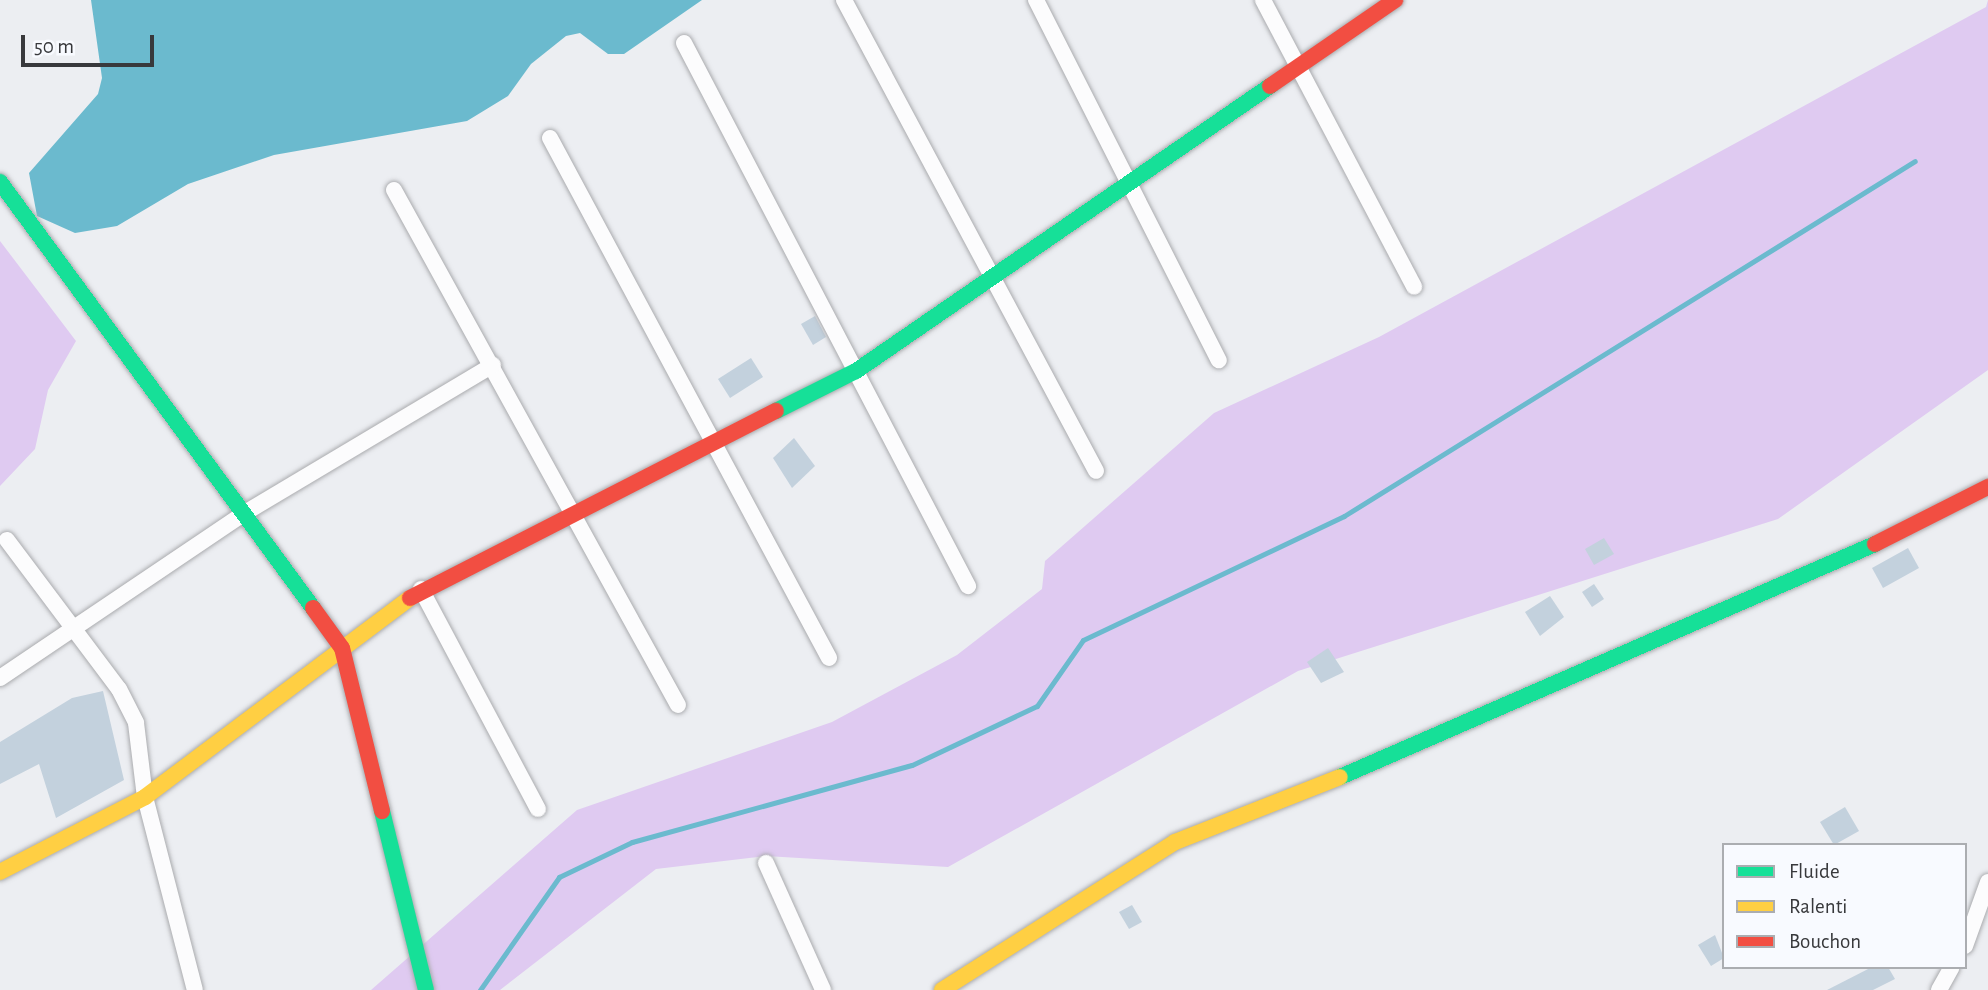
<!DOCTYPE html>
<html>
<head>
<meta charset="utf-8">
<style>
	body { margin:0 }
	#map { position:relative; width:1988px; height:990px; overflow:hidden; background:#eceef2; font-family:"Alegreya Sans",sans-serif }
	div>[style] { position:absolute }
	[style*='--x'] { left:calc(var(--x)*1px); top:calc(var(--y)*1px); width:calc(var(--w)*1px); rotate:calc(var(--a)*1deg) }
	.green>* { inset:0; background:#dfcaf1 }
	.water>* { inset:0; background:#6bbace }
	.stream>* { height:5px; margin:-2.5px; padding:0 2.5px; transform-origin:2.5px; border-radius:2.5px; background:#6bbace }
	.building>* { inset:0; background:#c3d1dd }
	.roads { filter:drop-shadow(0 0 2px #aaabae) drop-shadow(0 0 2px #aaabae) }
	.street>* { height:16px; margin:-8px; padding:0 8px; transform-origin:8px; border-radius:8px; background:#fcfcfd }
	.fast>* { height:16px; margin:-8px; padding:0 8px; transform-origin:8px; border-radius:8px; background:#16e098 }
	.slow>* { height:16px; margin:-8px; padding:0 8px; transform-origin:8px; border-radius:8px; background:#ffcf43 }
	.jam>* { height:16px; margin:-8px; padding:0 8px; transform-origin:8px; border-radius:8px; background:#f24e42 }
	span { translate:-50% -50%; white-space:nowrap; text-align:center; line-height:1.15; -webkit-text-stroke:7px #f8faff; paint-order:stroke }
	.legend { position:absolute; left:1722px; top:843px; width:245px; height:126px; box-sizing:border-box; background:#f8faff; border:2px solid #abadb1; margin:0; padding:9px 12px; list-style:none; font-size:21px; color:#38393c }
	.legend li { display:flex; align-items:center; gap:14px; height:35px }
	.legend b { width:35px; border:2px solid #abadb1 }
	.scale { position:absolute; left:21px; top:35px; width:133px; height:32px; box-sizing:border-box; border:4px solid #38393c; border-top:0; padding-left:9px; font-size:21px; line-height:24px; white-space:nowrap; color:#38393c; -webkit-text-stroke:5px #f8faff; paint-order:stroke }
</style>
</head>
<body>
<div id="map">
	<div class="green">
		<div style="clip-path:polygon(1988px 0,1988px 370px,1778px 519px,1298px 671px,948px 867px,766px 856px,656px 869px,500px 990px,371px 990px,577px 810px,832px 722px,957px 655px,1042px 589px,1045px 561px,1214px 413px,1379px 337px,1986px 7px)"></div>
		<div style="clip-path:polygon(0 241px,76px 341px,48px 390px,35px 449px,0 486px)"></div>
	</div>
	<div class="water">
		<div style="clip-path:polygon(91px 0,702px 0,624px 54px,608px 54px,580px 33px,566px 36px,531px 64px,508px 96px,467px 121px,274px 155px,188px 184px,117px 226px,75px 233px,37px 216px,29px 173px,98px 94px,102px 78px)"></div>
	</div>
	<div class="stream">
		<div style="--x:480;--y:990;--w:138;--a:-55"></div>
		<div style="--x:559;--y:877;--w:81;--a:-25.6"></div>
		<div style="--x:632;--y:842;--w:290;--a:-15.4"></div>
		<div style="--x:912;--y:765;--w:138;--a:-25.3"></div>
		<div style="--x:1037;--y:706;--w:80;--a:-55.1"></div>
		<div style="--x:1083;--y:640;--w:289;--a:-25.4"></div>
		<div style="--x:1344;--y:516;--w:672;--a:-31.87"></div>
	</div>
	<div class="building">
		<div style="clip-path:polygon(815px 316px,826px 337px,813px 345px,801px 324px)"></div>
		<div style="clip-path:polygon(751px 358px,763px 377px,730px 398px,718px 379px)"></div>
		<div style="clip-path:polygon(794px 438px,815px 466px,792px 488px,773px 458px)"></div>
		<div style="clip-path:polygon(1604px 538px,1614px 554px,1594px 565px,1585px 549px)"></div>
		<div style="clip-path:polygon(1908px 548px,1919px 568px,1883px 588px,1872px 568px)"></div>
		<div style="clip-path:polygon(1594px 584px,1604px 599px,1592px 607px,1582px 592px)"></div>
		<div style="clip-path:polygon(1550px 596px,1564px 617px,1540px 636px,1525px 612px)"></div>
		<div style="clip-path:polygon(1328px 648px,1344px 672px,1321px 683px,1307px 662px)"></div>
		<div style="clip-path:polygon(103px 691px,124px 780px,56px 818px,39px 764px,0 784px,0 742px,72px 698px)"></div>
		<div style="clip-path:polygon(1845px 807px,1859px 831px,1834px 845px,1820px 822px)"></div>
		<div style="clip-path:polygon(1132px 905px,1142px 922px,1129px 929px,1119px 912px)"></div>
		<div style="clip-path:polygon(1715px 935px,1724px 958px,1711px 966px,1698px 945px)"></div>
		<div style="clip-path:polygon(1872px 967px,1888px 967px,1895px 979px,1873px 990px,1827px 990px)"></div>
	</div>
	<div class="roads">
		<div class="street">
			<div style="--x:844;--y:0;--w:534;--a:61.85"></div>
			<div style="--x:1036;--y:0;--w:404;--a:63.1"></div>
			<div style="--x:1263;--y:0;--w:324;--a:62.2"></div>
			<div style="--x:684;--y:43;--w:613;--a:62.39"></div>
			<div style="--x:550;--y:138;--w:590;--a:61.78"></div>
			<div style="--x:394;--y:190;--w:588;--a:61.13"></div>
			<div style="--x:7;--y:540;--w:186;--a:53.1"></div>
			<div style="--x:119;--y:689;--w:38;--a:63"></div>
			<div style="--x:136;--y:723;--w:75;--a:83.1"></div>
			<div style="--x:145;--y:797;--w:199;--a:75.5"></div>
			<div style="--x:421;--y:589;--w:249;--a:62"></div>
			<div style="--x:0;--y:678;--w:293;--a:-34"></div>
			<div style="--x:243;--y:514;--w:291;--a:-30.8"></div>
			<div style="--x:766;--y:863;--w:139;--a:65.8"></div>
			<div style="--x:1965;--y:946;--w:68;--a:-70.2"></div>
			<div style="--x:1939;--y:990;--w:26;--a:-61"></div>
		</div>
		<div class="fast">
			<div style="--x:0;--y:182;--w:529;--a:53.69"></div>
			<div style="--x:776;--y:411;--w:89;--a:-26.6"></div>
			<div style="--x:856;--y:371;--w:503;--a:-34.54"></div>
			<div style="--x:1340;--y:777;--w:584;--a:-23.53"></div>
			<div style="--x:382;--y:811;--w:184;--a:76.2"></div>
		</div>
		<div class="slow">
			<div style="--x:0;--y:872;--w:163;--a:-27.3"></div>
			<div style="--x:145;--y:797;--w:331;--a:-36.9"></div>
			<div style="--x:942;--y:990;--w:276;--a:-32.4"></div>
			<div style="--x:1175;--y:842;--w:177;--a:-21.5"></div>
		</div>
		<div class="jam">
			<div style="--x:1270;--y:86;--w:152;--a:-34.5"></div>
			<div style="--x:1875;--y:544;--w:127;--a:-26.8"></div>
			<div style="--x:410;--y:598;--w:411;--a:-27.1"></div>
			<div style="--x:313;--y:608;--w:49;--a:54.1"></div>
			<div style="--x:342;--y:648;--w:168;--a:76.2"></div>
		</div>
	</div>
	<ul class="legend">
	<li><b style="height:9px;background:#16e098"></b>Fluide</li>
	<li><b style="height:9px;background:#ffcf43"></b>Ralenti</li>
	<li><b style="height:9px;background:#f24e42"></b>Bouchon</li>
	</ul>
	<div class="scale">50 m</div>
</div>
</body>
</html>
